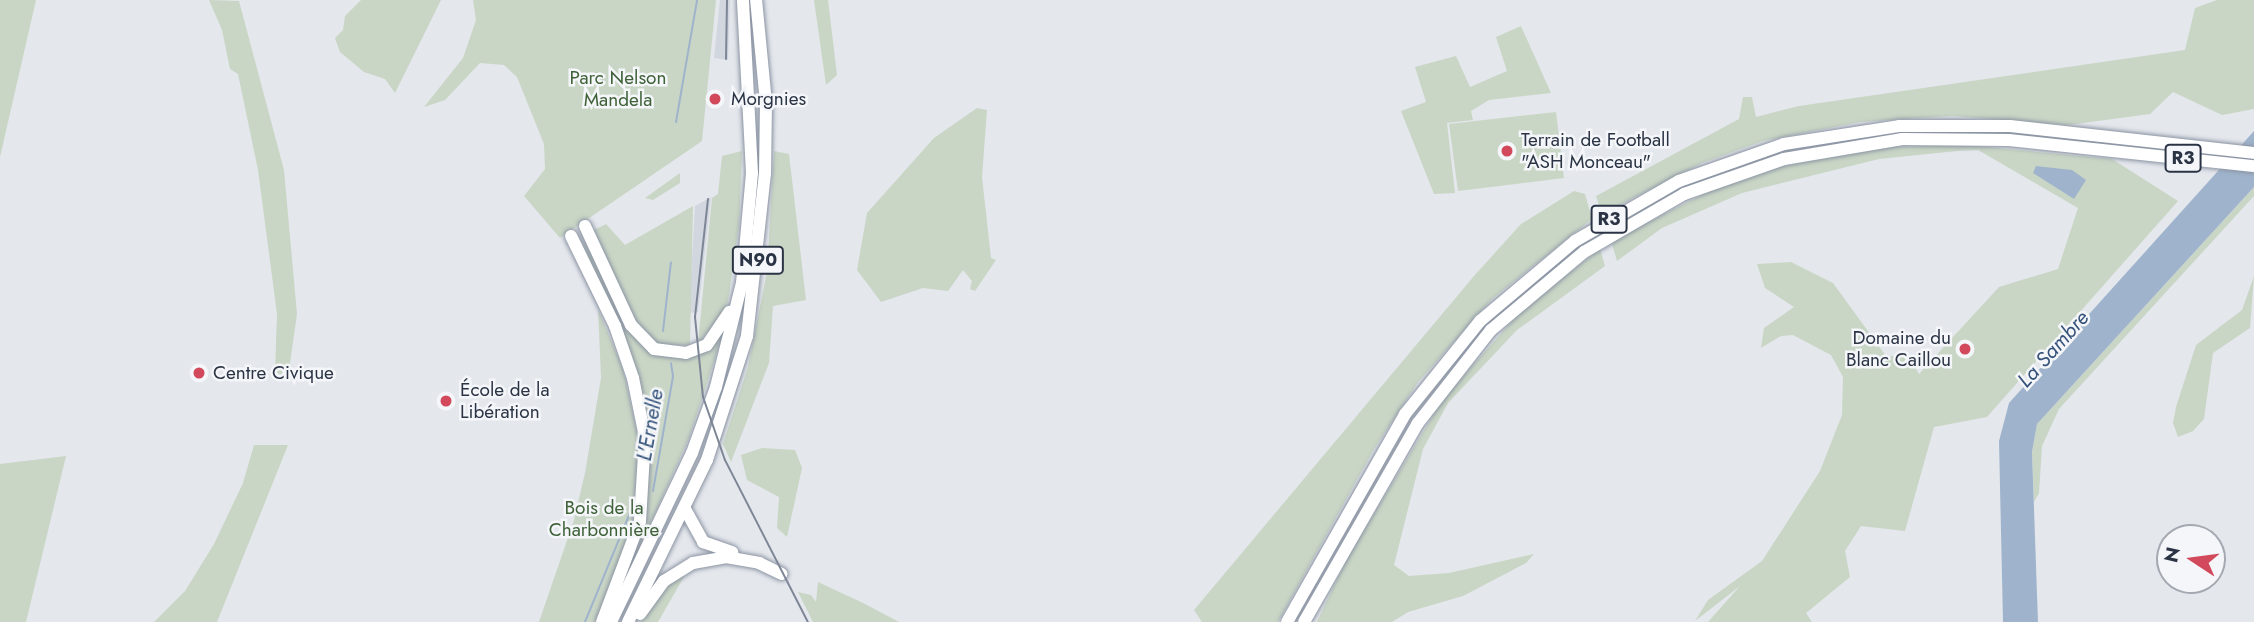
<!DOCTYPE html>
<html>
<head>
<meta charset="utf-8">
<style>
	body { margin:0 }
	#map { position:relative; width:2254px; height:622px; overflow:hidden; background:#e4e7ec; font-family:Jost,sans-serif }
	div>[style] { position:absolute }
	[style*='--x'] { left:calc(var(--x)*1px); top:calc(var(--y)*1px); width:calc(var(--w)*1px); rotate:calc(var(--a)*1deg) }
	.built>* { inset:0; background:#d2d6de }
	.green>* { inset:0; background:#c9d6c5 }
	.water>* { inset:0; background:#9fb4cc }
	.stream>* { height:2px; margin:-1px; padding:0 1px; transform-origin:1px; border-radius:1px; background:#9fb4cc }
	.roads { filter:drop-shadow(0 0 2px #8b94a3) drop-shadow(0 0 2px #8b94a3) }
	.highway>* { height:12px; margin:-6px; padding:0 6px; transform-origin:6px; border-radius:6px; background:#fff }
	.tram>* { height:2px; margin:-1px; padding:0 1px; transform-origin:1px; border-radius:1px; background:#7d8696 }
	.dots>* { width:19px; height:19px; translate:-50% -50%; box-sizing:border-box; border:4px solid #f4f6f9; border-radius:50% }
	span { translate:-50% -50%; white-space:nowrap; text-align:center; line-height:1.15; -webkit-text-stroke:5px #f4f6f9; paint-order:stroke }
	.shield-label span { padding:2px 5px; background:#f4f6f9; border:2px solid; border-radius:5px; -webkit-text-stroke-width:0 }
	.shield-label { font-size:18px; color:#2b3445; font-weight:700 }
	.park-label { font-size:19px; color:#3f6138 }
	.poi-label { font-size:19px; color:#2b3445 }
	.left { translate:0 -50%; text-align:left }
	.right { translate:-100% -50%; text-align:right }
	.water-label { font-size:21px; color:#34527a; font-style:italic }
	.north { position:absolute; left:2156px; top:524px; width:70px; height:70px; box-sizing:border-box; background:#f4f6f9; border:2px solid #a4a8b1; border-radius:50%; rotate:283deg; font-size:19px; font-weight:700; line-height:28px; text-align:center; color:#2b3445 }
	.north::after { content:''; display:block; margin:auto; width:24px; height:32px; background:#d1495b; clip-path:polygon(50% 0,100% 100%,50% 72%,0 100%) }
</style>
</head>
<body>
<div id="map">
	<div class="built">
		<div style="clip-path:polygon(720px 0,730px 0,728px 60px,714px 58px)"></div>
		<div style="clip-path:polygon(711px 197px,698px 312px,689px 313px,695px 206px)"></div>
	</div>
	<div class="green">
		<div style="clip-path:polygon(0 0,36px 0,0 157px)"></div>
		<div style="clip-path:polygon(209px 0,239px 1px,284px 170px,297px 314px,288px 377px,275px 372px,277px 314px,258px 170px,238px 74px,230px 69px,222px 30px)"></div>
		<div style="clip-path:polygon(361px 0,441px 0,395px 93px,385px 79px,364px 72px,340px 52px,335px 38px,343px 30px,345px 16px)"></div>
		<div style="clip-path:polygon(473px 0,716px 0,702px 141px,560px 238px,524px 196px,545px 169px,544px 144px,517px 77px,504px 65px,480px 63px,445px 100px,424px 107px,463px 58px,476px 20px)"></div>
		<div style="clip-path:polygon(814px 0,828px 0,837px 75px,826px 85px)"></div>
		<div style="clip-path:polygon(2217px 0,2254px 0,2254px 109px,2222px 115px,2173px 92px,2150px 114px,2068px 125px,1952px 116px,1860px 122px,1763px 141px,1702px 163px,1602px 214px,1596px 196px,1739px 119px,1743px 97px,1752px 97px,1756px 117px,1799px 106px,2185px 50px,2195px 8px)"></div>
		<div style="clip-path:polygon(1521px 26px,1551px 93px,1489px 100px,1471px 111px,1473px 120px,1447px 123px,1455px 193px,1434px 194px,1401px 111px,1426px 102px,1415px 67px,1456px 56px,1470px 87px,1507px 71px,1496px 37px)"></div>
		<div style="clip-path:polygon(977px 108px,987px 110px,982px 177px,991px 258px,996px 260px,975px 291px,970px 289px,972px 281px,963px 270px,948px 291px,923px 288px,881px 302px,857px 270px,867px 213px,934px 138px)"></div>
		<div style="clip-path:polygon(1556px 112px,1564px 178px,1458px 191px,1449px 124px)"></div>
		<div style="clip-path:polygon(1965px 145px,2112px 159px,2178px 201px,1987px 417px,1934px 427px,1905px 531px,1861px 526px,1845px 551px,1850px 577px,1806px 613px,1812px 622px,1708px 622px,1740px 586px,1695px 621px,1708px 600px,1762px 561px,1820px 471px,1842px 415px,1843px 377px,1831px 355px,1793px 335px,1781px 336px,1761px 348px,1764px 328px,1794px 307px,1765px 288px,1757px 264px,1791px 262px,1833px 283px,1886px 356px,1909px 356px,1919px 374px,1999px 287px,2058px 269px,2078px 208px,1978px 150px,1957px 151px,1879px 159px,1742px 193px,1662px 228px,1617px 261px,1611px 241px,1714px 189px,1783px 166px,1885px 147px)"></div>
		<div style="clip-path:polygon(742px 151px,739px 226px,728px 301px,722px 316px,698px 343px,712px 198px,718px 194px,722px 156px)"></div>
		<div style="clip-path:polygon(774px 151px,789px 154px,806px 300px,773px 306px,769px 363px,731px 462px,723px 444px,748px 367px,767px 272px)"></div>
		<div style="clip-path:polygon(680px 173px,680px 183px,653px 200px,645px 198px)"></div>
		<div style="clip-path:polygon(2254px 187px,2254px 196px,2059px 409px,2042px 446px,2039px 493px,2034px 502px,2032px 452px,2037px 424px)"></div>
		<div style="clip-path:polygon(1574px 191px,1585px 194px,1592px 219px,1493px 298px,1418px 382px,1374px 449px,1278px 622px,1202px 622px,1194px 610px,1474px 276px,1521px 224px)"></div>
		<div style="clip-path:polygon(693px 206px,690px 345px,661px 345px,640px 331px,594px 230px,606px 224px,625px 245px)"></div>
		<div style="clip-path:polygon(581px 236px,648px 349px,711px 346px,723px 334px,689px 438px,633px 562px,648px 496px,649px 445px)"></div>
		<div style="clip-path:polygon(1600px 249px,1605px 266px,1517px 330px,1448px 403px,1423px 449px,1394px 565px,1409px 576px,1449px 573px,1534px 554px,1526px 563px,1463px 596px,1408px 612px,1392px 622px,1317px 622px,1345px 562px,1443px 399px,1522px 310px)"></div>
		<div style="clip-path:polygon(2254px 276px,2250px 328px,2213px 353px,2204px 419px,2193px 431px,2178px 437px,2173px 423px,2176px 407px,2196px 345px,2242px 310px)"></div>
		<div style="clip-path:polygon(598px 309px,623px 369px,639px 440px,632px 530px,595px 622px,539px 622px,574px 520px,585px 473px,601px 378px)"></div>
		<div style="clip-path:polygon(254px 445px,288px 445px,217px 622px,154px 622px,185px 591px,214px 544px,243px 483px)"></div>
		<div style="clip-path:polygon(762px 448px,795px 450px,802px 468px,787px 537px,777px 528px,779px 497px,747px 480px,741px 455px)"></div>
		<div style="clip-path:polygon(66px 456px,26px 622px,0 622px,0 464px)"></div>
		<div style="clip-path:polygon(689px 568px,658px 622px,641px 622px,654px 599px)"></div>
		<div style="clip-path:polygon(818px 582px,863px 603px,899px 622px,813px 622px,798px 592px,811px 595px,816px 602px)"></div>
	</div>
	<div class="water">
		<div style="clip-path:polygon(2254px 131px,2254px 187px,2037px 424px,2032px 452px,2038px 622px,2003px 622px,1999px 441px,2009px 403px)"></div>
		<div style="clip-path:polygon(2036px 166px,2072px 170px,2086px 180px,2074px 199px,2033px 173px)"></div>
	</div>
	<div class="stream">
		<div style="--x:676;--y:122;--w:124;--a:-80.2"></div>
		<div style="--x:663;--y:331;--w:69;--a:-83.4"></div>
		<div style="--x:653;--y:491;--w:117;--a:-80.1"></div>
		<div style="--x:673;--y:376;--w:13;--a:-99"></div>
		<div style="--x:585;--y:622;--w:129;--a:-67.6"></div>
	</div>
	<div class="roads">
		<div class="highway">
			<div style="--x:585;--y:226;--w:109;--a:65.1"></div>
			<div style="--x:631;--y:325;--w:33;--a:46"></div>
			<div style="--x:654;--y:349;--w:32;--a:7"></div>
			<div style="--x:686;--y:353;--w:22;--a:-21"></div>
			<div style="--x:707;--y:345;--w:40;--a:-56"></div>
			<div style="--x:571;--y:236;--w:100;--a:63.9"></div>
			<div style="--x:615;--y:326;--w:55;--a:70.9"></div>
			<div style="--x:633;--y:378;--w:60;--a:78.5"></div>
			<div style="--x:645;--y:437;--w:84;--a:93.4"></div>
			<div style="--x:640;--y:521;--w:108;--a:110.6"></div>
			<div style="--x:685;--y:509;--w:38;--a:61"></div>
			<div style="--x:703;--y:542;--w:31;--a:19"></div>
			<div style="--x:640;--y:614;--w:41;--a:-54"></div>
			<div style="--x:664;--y:581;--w:34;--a:-32"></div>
			<div style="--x:693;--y:563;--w:34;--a:-10"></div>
			<div style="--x:726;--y:557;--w:34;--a:10"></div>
			<div style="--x:759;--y:563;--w:25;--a:26"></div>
			<div style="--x:611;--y:622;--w:187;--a:-64.4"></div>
			<div style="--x:692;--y:453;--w:70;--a:-70"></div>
			<div style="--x:716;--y:387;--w:107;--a:-76"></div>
			<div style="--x:742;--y:283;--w:110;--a:-84.8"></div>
			<div style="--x:752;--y:173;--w:173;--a:-93"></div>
			<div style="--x:628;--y:622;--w:180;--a:-64"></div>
			<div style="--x:707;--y:460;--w:130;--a:-72.1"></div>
			<div style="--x:747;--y:336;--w:163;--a:-83.7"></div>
			<div style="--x:765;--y:174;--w:71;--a:-89.2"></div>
			<div style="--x:766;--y:103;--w:103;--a:-95.5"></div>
			<div style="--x:1287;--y:622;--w:239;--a:-60.4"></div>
			<div style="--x:1405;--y:414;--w:119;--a:-51.1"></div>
			<div style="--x:1480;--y:321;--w:124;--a:-40.1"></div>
			<div style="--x:1575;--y:241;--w:120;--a:-30"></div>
			<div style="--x:1679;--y:181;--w:111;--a:-19.4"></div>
			<div style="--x:1784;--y:144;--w:116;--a:-8.9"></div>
			<div style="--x:1899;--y:126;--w:111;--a:0"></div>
			<div style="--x:2010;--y:126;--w:245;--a:6.3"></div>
			<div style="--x:1304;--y:622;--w:229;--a:-60.2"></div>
			<div style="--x:1418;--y:423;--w:118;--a:-51.9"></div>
			<div style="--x:1491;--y:330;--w:121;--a:-40"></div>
			<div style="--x:1584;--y:252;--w:116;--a:-30.1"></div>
			<div style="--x:1684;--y:194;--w:106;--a:-19.3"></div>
			<div style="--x:1784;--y:159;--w:120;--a:-9.6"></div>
			<div style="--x:1902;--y:139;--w:107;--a:0.5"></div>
			<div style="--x:2009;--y:140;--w:246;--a:6.1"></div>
		</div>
	</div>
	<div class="tram">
		<div style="--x:726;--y:59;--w:59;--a:-89"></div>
		<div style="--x:708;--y:199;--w:119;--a:96.3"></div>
		<div style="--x:695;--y:317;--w:80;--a:84.3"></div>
		<div style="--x:703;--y:397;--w:67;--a:70.8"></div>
		<div style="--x:725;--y:460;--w:182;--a:62.9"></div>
	</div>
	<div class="dots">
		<div style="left:715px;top:99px;background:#d1495b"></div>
		<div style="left:1507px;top:151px;background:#d1495b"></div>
		<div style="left:1965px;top:349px;background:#d1495b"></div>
		<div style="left:199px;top:373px;background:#d1495b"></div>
		<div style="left:446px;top:401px;background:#d1495b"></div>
	</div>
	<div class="shield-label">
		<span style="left:2183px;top:158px">R3</span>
		<span style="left:1609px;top:219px">R3</span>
		<span style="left:758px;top:260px">N90</span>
	</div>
	<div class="park-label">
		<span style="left:618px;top:89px">Parc Nelson<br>Mandela</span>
		<span style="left:604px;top:519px">Bois de la<br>Charbonnière</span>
	</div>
	<div class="poi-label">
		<span class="left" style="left:731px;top:99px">Morgnies</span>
		<span class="left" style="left:1521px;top:151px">Terrain de Football<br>"ASH Monceau"</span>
		<span class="right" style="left:1951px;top:349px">Domaine du<br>Blanc Caillou</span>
		<span class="left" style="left:213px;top:373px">Centre Civique</span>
		<span class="left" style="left:460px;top:401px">École de la<br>Libération</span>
	</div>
	<div class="water-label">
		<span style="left:2053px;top:349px;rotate:-48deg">La Sambre</span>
		<span style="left:650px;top:425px;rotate:-80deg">L'Ernelle</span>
	</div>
	<div class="north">N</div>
</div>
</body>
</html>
